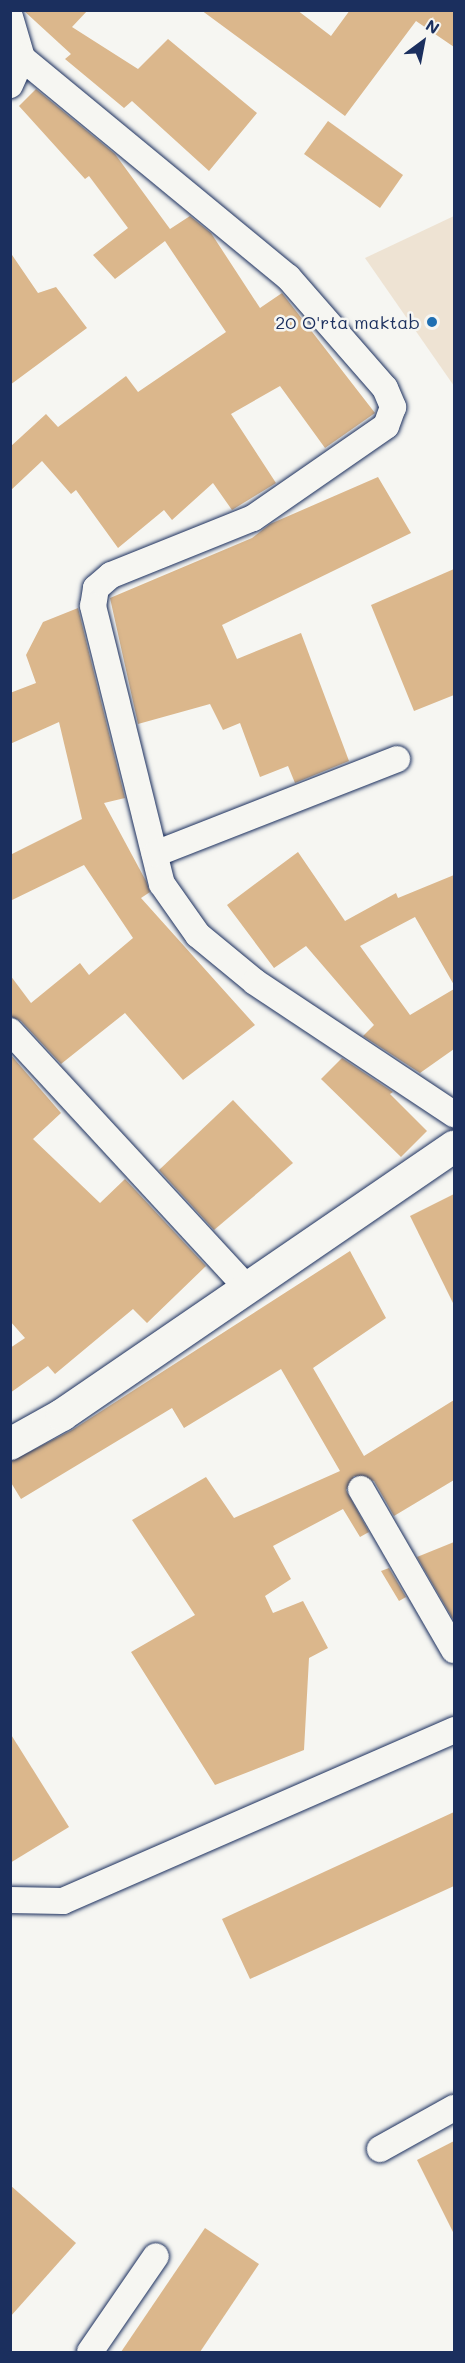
<!DOCTYPE html>
<html>
<head>
<meta charset="utf-8">
<style>
	body { margin:0 }
	#map { position:relative; width:465px; height:2363px; overflow:hidden; background:#f6f6f2; font-family:Mali,sans-serif }
	div>[style] { position:absolute }
	[style*='--x'] { left:calc(var(--x)*1px); top:calc(var(--y)*1px); width:calc(var(--w)*1px); rotate:calc(var(--a)*1deg) }
	.built>* { inset:0; background:#eee3d3 }
	.building>* { inset:0; background:#dbb78c }
	.roads { filter:drop-shadow(0 0 2px #1b2f5e) drop-shadow(0 0 2px #1b2f5e) }
	.minor>* { height:26px; margin:-13px; padding:0 13px; transform-origin:13px; border-radius:13px; background:#f6f6f2 }
	.tertiary>* { height:32px; margin:-16px; padding:0 16px; transform-origin:16px; border-radius:16px; background:#f6f6f2 }
	.dots>* { width:16px; height:16px; translate:-50% -50%; box-sizing:border-box; border:3px solid #f6f6f2; border-radius:50% }
	span { translate:-50% -50%; white-space:nowrap; text-align:center; line-height:1.15; -webkit-text-stroke:5px #f6f6f2; paint-order:stroke }
	.poi-label { font-size:18px; color:#1b2f5e }
	.right { translate:-100% -50%; text-align:right }
	.frame { position:absolute; inset:0; border:12px solid #1b2f5e; pointer-events:none }
	.north { position:absolute; left:393px; top:12px; width:60px; height:60px; -webkit-text-stroke:4px #f6f6f2; paint-order:stroke; rotate:32deg; font-size:16px; font-weight:700; line-height:24px; text-align:center; color:#1b2f5e }
	.north::after { content:''; display:block; margin:auto; width:21px; height:27px; background:#1b2f5e; clip-path:polygon(50% 0,100% 100%,50% 72%,0 100%) }
</style>
</head>
<body>
<div id="map">
	<div class="built">
		<div style="clip-path:polygon(454px 216px,454px 386px,365px 258px)"></div>
	</div>
	<div class="building">
		<div style="clip-path:polygon(23px 10px,88px 10px,72px 27px,138px 69px,168px 39px,257px 113px,209px 171px,132px 101px,124px 108px,65px 59px,71px 54px)"></div>
		<div style="clip-path:polygon(201px 10px,297px 10px,331px 36px,350px 10px,454px 10px,454px 47px,416px 21px,345px 116px)"></div>
		<div style="clip-path:polygon(36px 89px,115px 154px,170px 229px,190px 216px,211px 233px,260px 308px,282px 293px,375px 413px,325px 448px,280px 386px,231px 414px,276px 483px,232px 510px,213px 483px,172px 520px,164px 510px,118px 548px,76px 490px,71px 494px,42px 461px,10px 491px,10px 447px,46px 414px,58px 427px,126px 376px,138px 392px,226px 332px,165px 241px,115px 279px,93px 255px,128px 228px,89px 176px,85px 179px,19px 106px)"></div>
		<div style="clip-path:polygon(328px 121px,403px 175px,380px 208px,304px 154px)"></div>
		<div style="clip-path:polygon(10px 252px,38px 293px,56px 287px,87px 328px,10px 385px)"></div>
		<div style="clip-path:polygon(378px 477px,411px 533px,222px 625px,237px 659px,301px 633px,349px 761px,295px 783px,288px 766px,260px 777px,240px 723px,223px 730px,210px 704px,138px 724px,110px 598px,252px 538px,270px 524px)"></div>
		<div style="clip-path:polygon(454px 569px,454px 695px,414px 711px,371px 605px)"></div>
		<div style="clip-path:polygon(78px 608px,125px 798px,104px 803px,146px 881px,150px 892px,141px 898px,255px 1025px,183px 1080px,125px 1013px,61px 1064px,21px 1021px,10px 1016px,10px 975px,31px 1003px,80px 963px,89px 975px,133px 938px,84px 865px,10px 901px,10px 855px,82px 819px,59px 722px,10px 744px,10px 693px,36px 683px,26px 655px,43px 622px)"></div>
		<div style="clip-path:polygon(298px 852px,345px 921px,396px 893px,398px 898px,454px 875px,454px 985px,415px 917px,360px 946px,410px 1015px,454px 989px,454px 1049px,420px 1073px,363px 1036px,374px 1025px,306px 946px,274px 968px,227px 905px)"></div>
		<div style="clip-path:polygon(10px 1054px,61px 1113px,33px 1139px,100px 1203px,125px 1179px,206px 1266px,147px 1323px,133px 1309px,55px 1374px,48px 1366px,10px 1393px,10px 1348px,25px 1338px,10px 1321px)"></div>
		<div style="clip-path:polygon(342px 1058px,393px 1092px,390px 1094px,427px 1131px,401px 1157px,321px 1079px)"></div>
		<div style="clip-path:polygon(233px 1100px,293px 1163px,214px 1230px,159px 1170px)"></div>
		<div style="clip-path:polygon(454px 1194px,454px 1305px,410px 1216px)"></div>
		<div style="clip-path:polygon(350px 1251px,386px 1318px,313px 1368px,364px 1456px,454px 1400px,454px 1480px,394px 1516px,374px 1481px,354px 1476px,346px 1490px,369px 1532px,360px 1537px,343px 1509px,273px 1546px,291px 1579px,265px 1596px,273px 1613px,303px 1601px,328px 1648px,309px 1658px,304px 1750px,215px 1785px,131px 1652px,195px 1615px,132px 1520px,206px 1477px,234px 1518px,340px 1471px,281px 1369px,184px 1428px,172px 1408px,21px 1499px,10px 1481px,10px 1462px,72px 1430px)"></div>
		<div style="clip-path:polygon(454px 1542px,454px 1621px,417px 1557px)"></div>
		<div style="clip-path:polygon(389px 1568px,406px 1597px,399px 1601px,381px 1571px)"></div>
		<div style="clip-path:polygon(10px 1733px,69px 1827px,10px 1863px)"></div>
		<div style="clip-path:polygon(454px 1812px,454px 1886px,250px 1979px,222px 1919px)"></div>
		<div style="clip-path:polygon(454px 2141px,454px 2234px,417px 2160px)"></div>
		<div style="clip-path:polygon(10px 2185px,76px 2243px,10px 2317px)"></div>
		<div style="clip-path:polygon(205px 2228px,259px 2264px,200px 2352px,121px 2352px)"></div>
	</div>
	<div class="roads">
		<div class="minor">
			<div style="--x:10;--y:17;--w:43;--a:73.7"></div>
			<div style="--x:10;--y:85;--w:30;--a:-66"></div>
			<div style="--x:22;--y:58;--w:345;--a:39.5"></div>
			<div style="--x:288;--y:277;--w:147;--a:48.9"></div>
			<div style="--x:385;--y:388;--w:21;--a:67"></div>
			<div style="--x:393;--y:407;--w:20;--a:110"></div>
			<div style="--x:386;--y:426;--w:162;--a:145.3"></div>
			<div style="--x:253;--y:518;--w:153;--a:158.1"></div>
			<div style="--x:111;--y:575;--w:20;--a:139"></div>
			<div style="--x:96;--y:588;--w:18;--a:99"></div>
			<div style="--x:93;--y:606;--w:286;--a:76.1"></div>
			<div style="--x:162;--y:884;--w:62;--a:54.8"></div>
			<div style="--x:198;--y:935;--w:74;--a:39.5"></div>
			<div style="--x:255;--y:982;--w:239;--a:33.6"></div>
			<div style="--x:155;--y:854;--w:260;--a:-21.4"></div>
			<div style="--x:10;--y:1031;--w:350;--a:47.3"></div>
			<div style="--x:361;--y:1489;--w:186;--a:60"></div>
			<div style="--x:10;--y:1900;--w:53;--a:1.1"></div>
			<div style="--x:63;--y:1901;--w:427;--a:-23.6"></div>
			<div style="--x:380;--y:2149;--w:85;--a:-29"></div>
			<div style="--x:90;--y:2352;--w:116;--a:-55.5"></div>
		</div>
		<div class="tertiary">
			<div style="--x:10;--y:1444;--w:60;--a:-29.1"></div>
			<div style="--x:62;--y:1415;--w:475;--a:-34.4"></div>
		</div>
	</div>
	<div class="dots">
		<div style="left:432px;top:322px;background:#1f6fb2"></div>
	</div>
	<div class="poi-label">
		<span class="right" style="left:420px;top:322px">20 O'rta maktab</span>
	</div>
	<div class="frame"></div>
	<div class="north">N</div>
</div>
</body>
</html>
